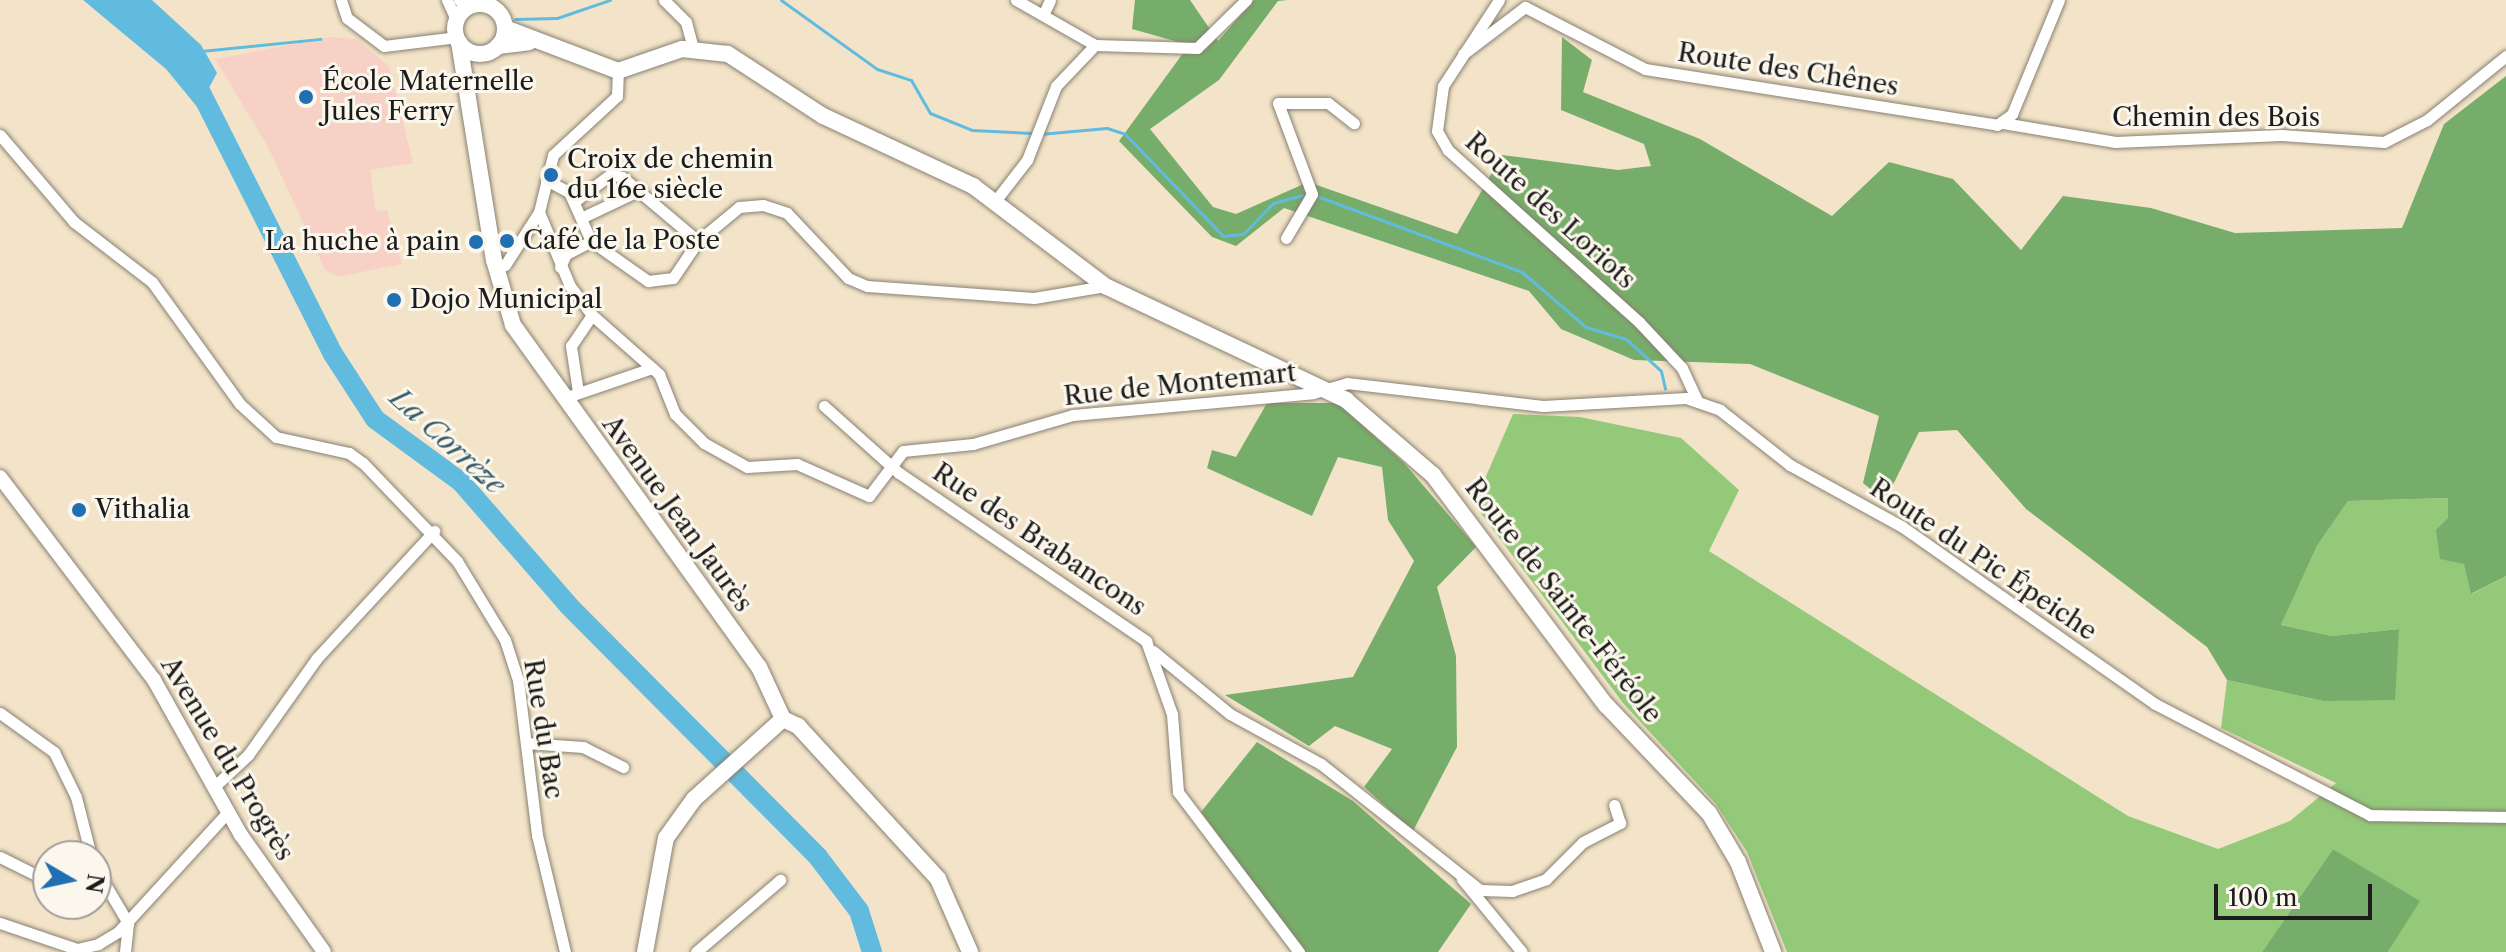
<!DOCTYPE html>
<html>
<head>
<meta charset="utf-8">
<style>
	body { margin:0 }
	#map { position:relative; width:2506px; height:952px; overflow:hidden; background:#f3e4c9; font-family:"Libre Caslon Text",serif }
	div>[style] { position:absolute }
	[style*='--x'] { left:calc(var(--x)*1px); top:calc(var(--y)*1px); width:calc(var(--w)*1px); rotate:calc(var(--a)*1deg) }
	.built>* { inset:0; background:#f7d1c6 }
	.green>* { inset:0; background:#94c97a }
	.forest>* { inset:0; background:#77ad6a }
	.water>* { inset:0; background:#61bbdf }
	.stream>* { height:3px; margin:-1.5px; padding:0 1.5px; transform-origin:1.5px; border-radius:1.5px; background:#61bbdf }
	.river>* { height:20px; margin:-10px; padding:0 10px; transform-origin:10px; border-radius:10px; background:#61bbdf }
	.roads { filter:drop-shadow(0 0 2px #888072) drop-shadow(0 0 2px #888072) }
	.minor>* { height:11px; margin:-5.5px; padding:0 5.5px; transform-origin:5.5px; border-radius:5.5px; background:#fff }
	.tertiary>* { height:14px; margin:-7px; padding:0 7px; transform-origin:7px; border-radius:7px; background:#fff }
	.secondary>* { height:16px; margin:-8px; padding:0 8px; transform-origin:8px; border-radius:8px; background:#fff }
	.primary>* { height:16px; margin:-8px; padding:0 8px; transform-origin:8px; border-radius:8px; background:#fff }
	.primary>.ring { margin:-8px; padding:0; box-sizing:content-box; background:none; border:16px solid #fff; border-radius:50% }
	.dots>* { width:22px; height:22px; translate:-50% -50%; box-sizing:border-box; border:4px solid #fbf7ec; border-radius:50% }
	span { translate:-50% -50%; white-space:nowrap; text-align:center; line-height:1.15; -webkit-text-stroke:6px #fbf7ec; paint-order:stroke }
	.street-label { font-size:26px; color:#1c1c1c }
	.poi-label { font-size:26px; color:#1c1c1c }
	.left { translate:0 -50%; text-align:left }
	.right { translate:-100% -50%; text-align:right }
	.water-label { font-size:28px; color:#385c6a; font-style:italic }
	.north { position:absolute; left:32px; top:840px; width:80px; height:80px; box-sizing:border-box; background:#fbf7ec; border:2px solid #a29f99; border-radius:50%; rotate:99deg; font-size:22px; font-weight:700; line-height:32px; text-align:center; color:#1c1c1c }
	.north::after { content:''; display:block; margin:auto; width:28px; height:36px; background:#1f6fb2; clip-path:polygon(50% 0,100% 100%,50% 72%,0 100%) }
	.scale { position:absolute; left:2214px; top:884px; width:158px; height:36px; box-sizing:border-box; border:4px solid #1c1c1c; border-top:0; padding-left:10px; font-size:24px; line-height:28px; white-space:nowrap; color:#1c1c1c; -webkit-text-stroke:6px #fbf7ec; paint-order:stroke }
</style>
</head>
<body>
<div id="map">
	<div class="built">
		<div style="clip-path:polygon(331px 37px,356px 39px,389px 66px,413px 163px,370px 170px,376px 211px,387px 210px,402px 264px,337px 277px,325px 270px,268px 147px,215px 59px)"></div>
	</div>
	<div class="green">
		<div style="clip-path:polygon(1513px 414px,1580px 417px,1681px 438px,1739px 490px,1709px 551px,2128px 816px,2218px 849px,2290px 821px,2336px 783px,2221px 728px,2227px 680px,2323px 701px,2399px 629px,2332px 636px,2281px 625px,2317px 546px,2348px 501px,2449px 498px,2472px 594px,2506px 576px,2506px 952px,2388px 952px,2419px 901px,2333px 849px,2262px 952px,1787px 952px,1747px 852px,1716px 804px,1623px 703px,1474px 504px)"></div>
	</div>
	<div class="forest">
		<div style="clip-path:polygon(1135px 0,1190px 0,1218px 41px,1254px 0,1288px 0,1278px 1px,1219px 80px,1150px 129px,1213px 207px,1236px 214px,1308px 182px,1457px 234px,1502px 155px,1618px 170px,1651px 166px,1644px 144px,1561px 110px,1562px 37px,1592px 60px,1583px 92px,1700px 139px,1832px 216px,1889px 162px,1953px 179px,2021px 250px,2063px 196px,2151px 208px,2235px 233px,2402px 228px,2444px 124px,2506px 76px,2506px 576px,2471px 594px,2464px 564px,2440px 559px,2436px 530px,2448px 518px,2448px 498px,2348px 501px,2317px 546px,2281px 625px,2332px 636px,2399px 629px,2395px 700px,2323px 701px,2227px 680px,2207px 647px,2026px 509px,1957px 430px,1919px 432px,1885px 501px,1863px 483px,1879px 416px,1750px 364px,1634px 360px,1561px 329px,1529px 291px,1284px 208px,1236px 246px,1212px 237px,1119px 141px,1189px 45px,1132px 29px)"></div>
		<div style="clip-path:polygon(1267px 403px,1338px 403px,1404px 463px,1476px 547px,1437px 587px,1456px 656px,1457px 747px,1413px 831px,1364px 787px,1392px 749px,1335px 726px,1309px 746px,1225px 695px,1353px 677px,1414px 561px,1388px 520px,1382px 467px,1338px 457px,1312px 516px,1207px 468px,1212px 450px,1236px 457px)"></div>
		<div style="clip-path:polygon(1257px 742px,1353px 801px,1471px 904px,1438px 952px,1305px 952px,1201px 812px)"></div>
		<div style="clip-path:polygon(2333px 849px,2420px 901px,2388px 952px,2262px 952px)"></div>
	</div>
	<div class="water">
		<div style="clip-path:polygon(83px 0,152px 0,201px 45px,217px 73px,198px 108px,166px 69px)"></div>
	</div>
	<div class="stream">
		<div style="--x:781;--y:0;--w:118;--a:35.7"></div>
		<div style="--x:877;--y:69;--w:36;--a:18"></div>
		<div style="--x:911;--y:80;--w:38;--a:60"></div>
		<div style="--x:930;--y:113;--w:45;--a:22"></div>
		<div style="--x:972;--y:130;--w:60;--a:2.9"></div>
		<div style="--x:515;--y:19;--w:42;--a:-1.4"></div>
		<div style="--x:557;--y:18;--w:56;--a:-18.8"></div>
		<div style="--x:201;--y:51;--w:120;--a:-5.8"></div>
		<div style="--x:1040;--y:134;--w:67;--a:-5.1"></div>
		<div style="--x:1107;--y:128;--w:19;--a:18"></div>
		<div style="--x:1125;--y:134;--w:141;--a:46.1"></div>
		<div style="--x:1223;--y:236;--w:20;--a:-6"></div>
		<div style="--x:1243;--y:234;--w:43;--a:-45.9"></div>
		<div style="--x:1273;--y:203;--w:35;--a:-15"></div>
		<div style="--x:1314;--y:195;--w:222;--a:20.3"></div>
		<div style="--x:1522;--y:272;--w:84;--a:40.7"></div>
		<div style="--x:1586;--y:327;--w:42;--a:16.7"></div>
		<div style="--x:1626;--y:339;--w:47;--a:42.4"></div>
		<div style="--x:1661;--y:371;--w:18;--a:77"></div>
	</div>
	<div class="river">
		<div style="--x:191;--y:73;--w:315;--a:63.2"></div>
		<div style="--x:333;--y:354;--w:77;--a:57.1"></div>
		<div style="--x:375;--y:419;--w:107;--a:36.2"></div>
		<div style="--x:461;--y:482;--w:164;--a:48.9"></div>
		<div style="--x:569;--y:606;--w:354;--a:45.2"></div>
		<div style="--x:818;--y:857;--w:68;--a:52.8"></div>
		<div style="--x:859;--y:911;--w:43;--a:72.4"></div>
	</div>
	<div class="roads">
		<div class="minor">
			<div style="--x:341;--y:0;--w:19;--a:72"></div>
			<div style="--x:347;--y:18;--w:46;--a:37.1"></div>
			<div style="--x:384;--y:46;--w:74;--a:-7"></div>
			<div style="--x:447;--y:0;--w:23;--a:65"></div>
			<div style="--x:459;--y:0;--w:16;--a:15"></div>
			<div style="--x:664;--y:0;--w:31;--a:45"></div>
			<div style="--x:686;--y:22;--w:27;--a:75"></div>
			<div style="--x:1016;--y:0;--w:91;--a:29.7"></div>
			<div style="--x:1499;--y:0;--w:103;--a:123.1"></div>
			<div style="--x:1443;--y:86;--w:45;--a:97.6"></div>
			<div style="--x:1437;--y:131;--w:22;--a:60"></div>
			<div style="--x:1448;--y:150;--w:257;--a:42"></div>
			<div style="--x:1639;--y:322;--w:63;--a:46.9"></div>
			<div style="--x:1682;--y:368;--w:35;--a:65"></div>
			<div style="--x:1044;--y:13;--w:14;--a:-65"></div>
			<div style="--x:1463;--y:54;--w:78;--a:-37.2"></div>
			<div style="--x:1525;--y:7;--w:135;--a:27.3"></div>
			<div style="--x:1645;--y:69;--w:356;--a:9"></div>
			<div style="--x:1997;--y:125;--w:19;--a:-36"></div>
			<div style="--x:2012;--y:114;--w:123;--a:-67.6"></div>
			<div style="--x:2003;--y:123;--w:114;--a:9.6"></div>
			<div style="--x:2115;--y:142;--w:166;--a:-2.4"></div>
			<div style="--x:2281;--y:135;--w:103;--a:3.9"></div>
			<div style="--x:2384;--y:142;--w:48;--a:-27.1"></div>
			<div style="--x:2427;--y:120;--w:102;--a:-39"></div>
			<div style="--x:0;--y:135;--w:114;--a:49.6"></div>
			<div style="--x:74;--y:222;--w:98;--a:37.6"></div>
			<div style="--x:152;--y:282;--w:150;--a:54.2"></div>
			<div style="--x:240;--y:404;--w:49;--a:42.5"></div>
			<div style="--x:276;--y:437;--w:75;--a:12.4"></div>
			<div style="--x:349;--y:453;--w:17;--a:36"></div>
			<div style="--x:363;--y:463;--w:136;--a:46.2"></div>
			<div style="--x:457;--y:561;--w:92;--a:58.7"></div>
			<div style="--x:505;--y:640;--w:42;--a:72"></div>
			<div style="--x:518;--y:680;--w:156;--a:83"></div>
			<div style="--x:537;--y:835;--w:120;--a:76.5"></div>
			<div style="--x:546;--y:180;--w:26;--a:28"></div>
			<div style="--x:569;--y:192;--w:54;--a:65.8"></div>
			<div style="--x:591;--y:241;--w:70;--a:35.1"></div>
			<div style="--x:648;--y:281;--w:25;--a:-7"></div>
			<div style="--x:673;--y:278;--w:45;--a:-56"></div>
			<div style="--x:698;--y:241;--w:53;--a:-39.7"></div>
			<div style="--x:739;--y:207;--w:24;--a:-5"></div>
			<div style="--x:763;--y:205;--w:25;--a:18"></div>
			<div style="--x:787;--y:213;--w:89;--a:46.8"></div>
			<div style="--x:848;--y:278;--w:21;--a:23"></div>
			<div style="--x:867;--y:286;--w:167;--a:4.1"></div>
			<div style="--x:1034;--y:298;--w:72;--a:-9.6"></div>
			<div style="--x:996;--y:200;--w:51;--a:-52.2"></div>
			<div style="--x:1027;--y:160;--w:79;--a:-68.6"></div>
			<div style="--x:1056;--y:86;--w:57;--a:-46.4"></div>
			<div style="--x:1095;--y:45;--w:102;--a:1.7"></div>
			<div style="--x:1197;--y:48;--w:69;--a:-44.4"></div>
			<div style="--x:575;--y:201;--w:45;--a:-36.9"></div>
			<div style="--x:611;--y:174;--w:11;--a:15"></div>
			<div style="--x:622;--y:177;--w:99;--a:40.1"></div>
			<div style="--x:539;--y:212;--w:80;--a:67.3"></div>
			<div style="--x:570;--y:286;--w:36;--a:53"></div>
			<div style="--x:592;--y:315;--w:89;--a:41.4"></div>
			<div style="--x:659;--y:374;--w:43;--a:68.2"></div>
			<div style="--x:675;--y:414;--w:41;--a:45"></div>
			<div style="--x:704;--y:443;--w:49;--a:29.2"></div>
			<div style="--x:747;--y:467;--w:50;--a:-3.4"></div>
			<div style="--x:797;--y:464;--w:79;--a:24"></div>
			<div style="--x:869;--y:496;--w:56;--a:-52.9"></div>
			<div style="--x:903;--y:451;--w:70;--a:-5.7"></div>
			<div style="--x:973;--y:444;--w:104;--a:-16.2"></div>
			<div style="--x:1073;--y:415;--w:241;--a:-5.2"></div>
			<div style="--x:1313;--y:393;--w:35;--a:-16"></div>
			<div style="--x:1347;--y:383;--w:197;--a:6.7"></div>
			<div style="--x:1543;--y:406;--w:143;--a:-3.2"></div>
			<div style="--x:1686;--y:398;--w:36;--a:19"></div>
			<div style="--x:1720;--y:410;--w:89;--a:38.2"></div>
			<div style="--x:1790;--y:465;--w:127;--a:28.8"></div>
			<div style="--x:1901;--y:526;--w:310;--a:35"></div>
			<div style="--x:2155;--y:704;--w:242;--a:27.3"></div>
			<div style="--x:2370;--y:815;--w:136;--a:0.8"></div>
			<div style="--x:581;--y:218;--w:65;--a:-25.4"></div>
			<div style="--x:1286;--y:238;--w:51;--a:-59.4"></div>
			<div style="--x:1312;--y:194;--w:97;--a:-110.5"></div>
			<div style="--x:1278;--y:103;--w:50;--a:0"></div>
			<div style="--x:1328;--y:103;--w:33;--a:38"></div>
			<div style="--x:496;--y:267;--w:9;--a:-13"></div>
			<div style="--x:505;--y:265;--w:63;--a:-57.3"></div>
			<div style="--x:539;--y:212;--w:59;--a:-76.2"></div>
			<div style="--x:553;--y:155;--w:87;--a:-42.7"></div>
			<div style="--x:617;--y:96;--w:25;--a:-88"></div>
			<div style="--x:560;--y:267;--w:14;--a:-65"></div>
			<div style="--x:566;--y:254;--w:28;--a:-27"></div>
			<div style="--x:578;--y:392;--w:47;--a:-98.7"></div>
			<div style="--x:571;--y:346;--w:37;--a:-56"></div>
			<div style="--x:564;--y:398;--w:93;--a:-18.8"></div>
			<div style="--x:824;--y:406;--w:101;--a:41.8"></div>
			<div style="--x:899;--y:473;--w:299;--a:34.2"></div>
			<div style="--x:1146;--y:641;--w:77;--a:70.4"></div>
			<div style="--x:1172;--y:714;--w:78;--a:85.6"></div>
			<div style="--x:1178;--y:792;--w:201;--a:52.9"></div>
			<div style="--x:1153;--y:651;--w:99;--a:39.3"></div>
			<div style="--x:1230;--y:714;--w:104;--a:28.8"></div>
			<div style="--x:1321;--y:764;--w:203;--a:38.4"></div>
			<div style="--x:1480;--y:890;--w:32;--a:2"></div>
			<div style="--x:1512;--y:891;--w:36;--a:-19"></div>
			<div style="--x:1546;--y:879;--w:52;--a:-45"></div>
			<div style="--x:1583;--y:842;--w:42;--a:-27.2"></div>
			<div style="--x:1620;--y:823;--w:19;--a:-108"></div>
			<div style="--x:0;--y:713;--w:67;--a:35.8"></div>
			<div style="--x:54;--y:752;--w:50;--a:63.9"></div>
			<div style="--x:76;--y:797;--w:61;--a:75.7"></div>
			<div style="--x:526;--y:743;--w:57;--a:4"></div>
			<div style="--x:583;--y:747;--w:45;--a:26.6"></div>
			<div style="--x:216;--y:785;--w:44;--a:-43.2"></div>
			<div style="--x:248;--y:755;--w:119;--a:-54.6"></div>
			<div style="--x:317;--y:658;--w:173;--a:-47.3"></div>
			<div style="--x:0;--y:857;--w:54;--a:26.6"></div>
			<div style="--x:96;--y:869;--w:63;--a:59.3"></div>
			<div style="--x:128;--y:923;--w:29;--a:96"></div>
			<div style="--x:1462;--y:879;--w:94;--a:50.6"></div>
			<div style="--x:0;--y:923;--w:81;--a:18.7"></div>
			<div style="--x:77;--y:949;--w:22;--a:-13"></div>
			<div style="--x:98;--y:944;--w:23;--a:-31"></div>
			<div style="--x:118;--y:932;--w:163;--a:-47.5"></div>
			<div style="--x:696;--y:952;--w:111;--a:-40.6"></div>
		</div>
		<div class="tertiary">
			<div style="--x:0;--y:477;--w:255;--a:52.8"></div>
			<div style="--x:154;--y:680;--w:178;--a:60.7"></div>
			<div style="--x:241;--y:835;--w:143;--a:54.6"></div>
		</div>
		<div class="secondary">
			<div style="--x:505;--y:28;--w:121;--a:20.8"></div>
			<div style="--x:618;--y:71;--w:68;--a:-19"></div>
			<div style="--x:682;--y:49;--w:46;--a:6.2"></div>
			<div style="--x:728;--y:54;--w:113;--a:33.1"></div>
			<div style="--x:823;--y:116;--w:166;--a:25"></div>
			<div style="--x:973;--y:186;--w:166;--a:37.1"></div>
			<div style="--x:1105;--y:286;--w:267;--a:25.3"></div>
			<div style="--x:1346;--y:400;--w:115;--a:40.8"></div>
			<div style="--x:1433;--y:475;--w:288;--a:53.1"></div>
			<div style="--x:1606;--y:705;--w:149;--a:46.4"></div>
			<div style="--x:1709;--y:813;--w:57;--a:59.4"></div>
			<div style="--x:1738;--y:862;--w:97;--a:68.7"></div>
			<div style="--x:498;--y:46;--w:31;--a:-7"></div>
			<div style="--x:645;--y:952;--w:116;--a:-79.6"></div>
			<div style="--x:666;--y:838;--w:48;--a:-54.3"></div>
			<div style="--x:694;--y:799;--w:120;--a:-42"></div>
		</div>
		<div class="primary">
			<div class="ring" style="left:455px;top:4px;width:34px;height:34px"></div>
			<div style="--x:459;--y:42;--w:221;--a:80.9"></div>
			<div style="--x:494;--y:260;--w:68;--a:73.7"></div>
			<div style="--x:513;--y:325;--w:421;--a:54.3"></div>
			<div style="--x:759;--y:667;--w:57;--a:65.2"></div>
			<div style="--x:783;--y:719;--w:17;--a:25"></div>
			<div style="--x:798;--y:726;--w:207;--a:47.5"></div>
			<div style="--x:938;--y:879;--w:80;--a:66.3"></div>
		</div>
	</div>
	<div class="dots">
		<div style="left:306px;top:97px;background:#1f6fb2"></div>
		<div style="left:551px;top:175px;background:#1f6fb2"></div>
		<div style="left:507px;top:241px;background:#1f6fb2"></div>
		<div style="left:476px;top:242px;background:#1f6fb2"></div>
		<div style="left:394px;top:300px;background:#1f6fb2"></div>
		<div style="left:79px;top:510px;background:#1f6fb2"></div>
	</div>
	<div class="street-label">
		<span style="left:1788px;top:70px;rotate:9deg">Route des Chênes</span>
		<span style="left:2216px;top:118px">Chemin des Bois</span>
		<span style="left:1550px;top:211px;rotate:42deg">Route des Loriots</span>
		<span style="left:1180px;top:385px;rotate:-6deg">Rue de Montemart</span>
		<span style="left:677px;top:514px;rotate:54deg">Avenue Jean Jaurès</span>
		<span style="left:1039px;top:540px;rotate:34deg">Rue des Brabancons</span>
		<span style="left:1983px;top:560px;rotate:34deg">Route du Pic Épeiche</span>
		<span style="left:1563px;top:601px;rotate:52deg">Route de Sainte-Féréole</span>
		<span style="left:543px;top:729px;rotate:81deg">Rue du Bac</span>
		<span style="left:227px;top:759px;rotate:59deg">Avenue du Progrès</span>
	</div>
	<div class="poi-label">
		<span class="left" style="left:322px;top:97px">École Maternelle<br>Jules Ferry</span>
		<span class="left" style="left:567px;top:175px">Croix de chemin<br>du 16e siècle</span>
		<span class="left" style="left:523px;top:241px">Café de la Poste</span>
		<span class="right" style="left:460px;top:242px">La huche à pain</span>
		<span class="left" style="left:410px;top:300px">Dojo Municipal</span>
		<span class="left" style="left:95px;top:510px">Vithalia</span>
	</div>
	<div class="water-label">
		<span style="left:448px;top:441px;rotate:42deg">La Corrèze</span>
	</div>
	<div class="north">N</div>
	<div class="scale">100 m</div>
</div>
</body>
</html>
